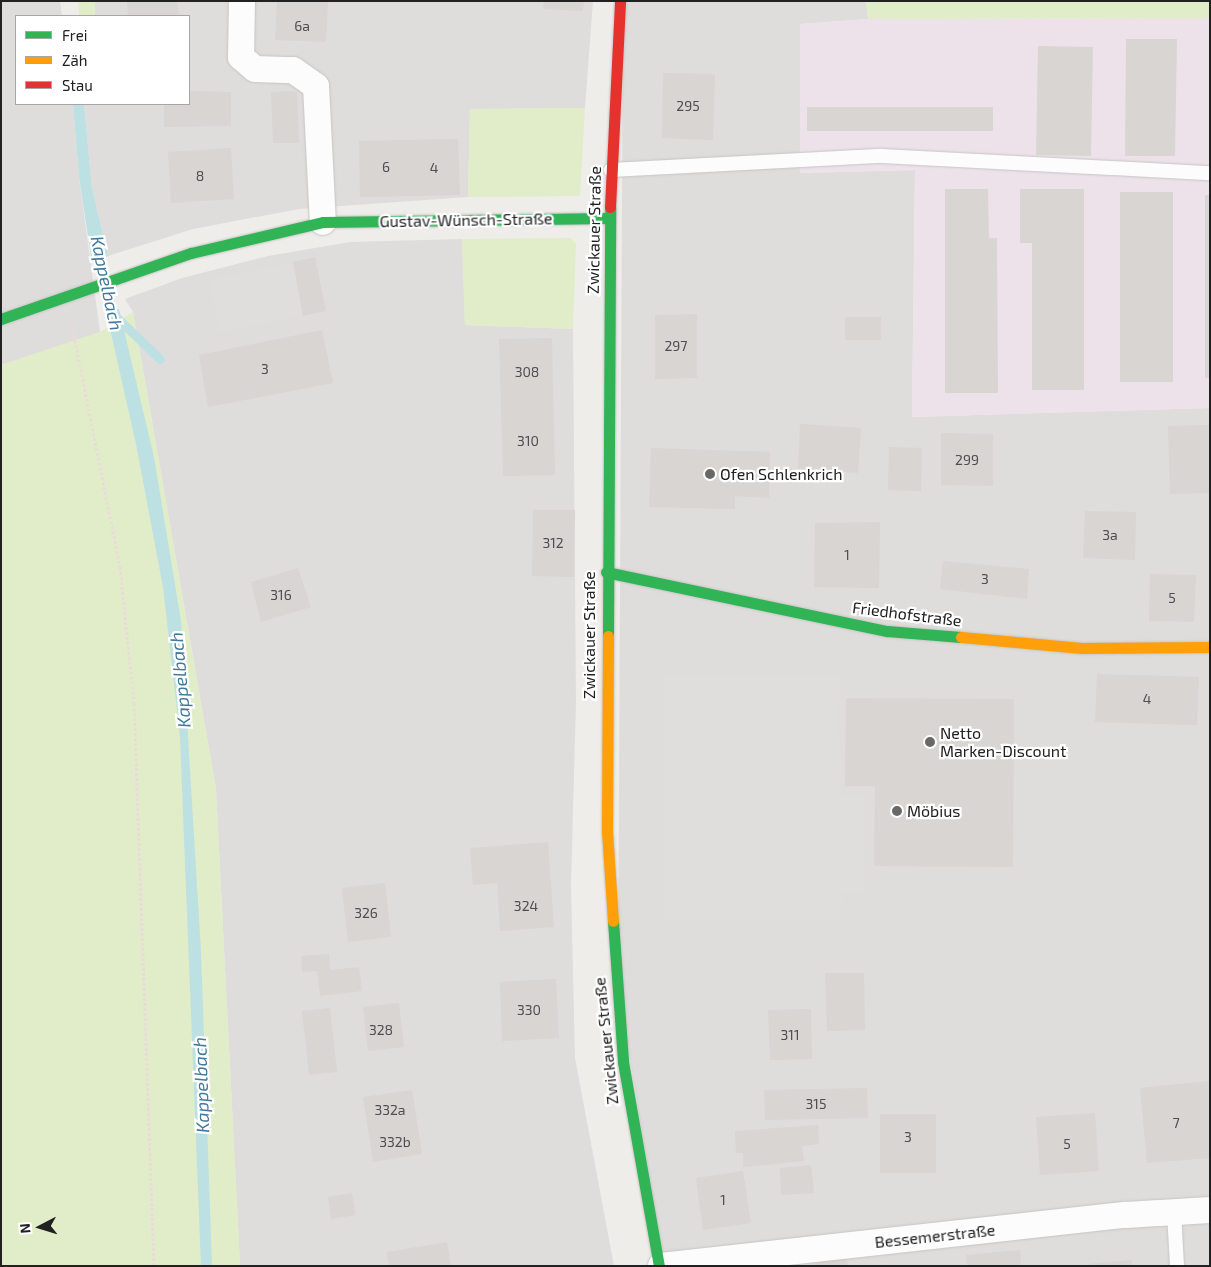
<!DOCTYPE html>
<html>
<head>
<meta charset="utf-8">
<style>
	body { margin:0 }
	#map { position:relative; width:1211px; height:1267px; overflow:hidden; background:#efedea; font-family:"Exo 2",sans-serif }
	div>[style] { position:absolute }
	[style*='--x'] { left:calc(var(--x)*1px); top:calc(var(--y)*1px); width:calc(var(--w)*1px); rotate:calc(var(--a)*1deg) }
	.residential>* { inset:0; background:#dedddb }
	.industrial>* { inset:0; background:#ede2ea }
	.grass>* { inset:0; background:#e0edc8 }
	.parking>* { inset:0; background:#dfdedd }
	.water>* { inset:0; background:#bde0e3 }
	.stream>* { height:9px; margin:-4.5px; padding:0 4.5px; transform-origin:4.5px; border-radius:4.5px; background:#bde0e3 }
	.building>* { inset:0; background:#d8d5d2 }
	.path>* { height:3px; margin-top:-1.5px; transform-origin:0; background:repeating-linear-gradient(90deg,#ecdadb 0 2.5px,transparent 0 5px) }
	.roads { filter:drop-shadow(0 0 1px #c6c5c4) drop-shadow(0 0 1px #c6c5c4) }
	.lane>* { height:14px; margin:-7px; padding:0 7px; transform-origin:7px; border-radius:7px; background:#fdfcfc }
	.street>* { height:26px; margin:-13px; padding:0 13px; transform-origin:13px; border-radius:13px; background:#fdfcfc }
	.fast>* { height:11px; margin:-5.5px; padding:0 5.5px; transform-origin:5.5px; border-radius:5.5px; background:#30b455 }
	.slow>* { height:11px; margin:-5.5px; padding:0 5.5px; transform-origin:5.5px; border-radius:5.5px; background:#ff9f0a }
	.jam>* { height:11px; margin:-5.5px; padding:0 5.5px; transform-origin:5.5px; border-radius:5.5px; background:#e5322d }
	.dots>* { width:14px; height:14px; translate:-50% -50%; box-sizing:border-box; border:2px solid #fff; border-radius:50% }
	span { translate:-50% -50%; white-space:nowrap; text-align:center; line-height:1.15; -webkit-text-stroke:4.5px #fff; paint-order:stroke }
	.number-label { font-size:14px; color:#4f4e4d }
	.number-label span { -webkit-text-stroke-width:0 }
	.street-label { font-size:16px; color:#212121 }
	.poi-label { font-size:16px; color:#212121 }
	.left { translate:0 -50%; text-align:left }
	.water-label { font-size:18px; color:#417a9c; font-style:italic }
	.frame { position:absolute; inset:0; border:2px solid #212121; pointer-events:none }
	.legend { position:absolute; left:15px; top:15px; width:175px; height:90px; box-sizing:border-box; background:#fff; border:1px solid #a6a6a6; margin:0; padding:6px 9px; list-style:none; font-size:15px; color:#212121 }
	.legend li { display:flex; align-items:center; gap:10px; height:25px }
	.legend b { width:25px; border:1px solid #a6a6a6 }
	.north { position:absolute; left:15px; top:1202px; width:50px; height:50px; -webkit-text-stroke:4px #fff; paint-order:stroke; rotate:265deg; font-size:14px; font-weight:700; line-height:20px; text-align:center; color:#212121 }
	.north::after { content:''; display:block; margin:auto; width:18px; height:22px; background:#212121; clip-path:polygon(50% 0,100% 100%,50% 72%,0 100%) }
</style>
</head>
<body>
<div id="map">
	<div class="residential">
		<div style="clip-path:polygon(1px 1px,60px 1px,62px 16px,16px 16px,16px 104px,73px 104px,79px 177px,100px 332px,1px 365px)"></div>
		<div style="clip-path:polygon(95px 1px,593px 1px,585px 108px,470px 109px,468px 197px,299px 209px,193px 229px,108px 256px,92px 188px,84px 104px,189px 104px,189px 16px,95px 16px)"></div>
		<div style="clip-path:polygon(623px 1px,866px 1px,868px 19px,800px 24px,800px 173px,915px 170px,912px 417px,1210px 408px,1210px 1266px,664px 1266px,618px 985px)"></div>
		<div style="clip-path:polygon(462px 239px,465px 325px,573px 329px,576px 701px,571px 886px,575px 1058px,614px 1266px,240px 1266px,216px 789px,133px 312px,125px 299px,182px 278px,268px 256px,350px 242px)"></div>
	</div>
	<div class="industrial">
		<div style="clip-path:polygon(1210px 18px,1210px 408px,912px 417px,915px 170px,800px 173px,800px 24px,868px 19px)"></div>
	</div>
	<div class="grass">
		<div style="clip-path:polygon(78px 1px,95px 1px,95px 16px,79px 16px)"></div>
		<div style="clip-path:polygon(866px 1px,1210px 1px,1210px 18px,868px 19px)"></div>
		<div style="clip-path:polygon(585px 108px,580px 196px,468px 197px,470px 109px)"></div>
		<div style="clip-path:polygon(570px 238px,576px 243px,573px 329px,465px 325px,462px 239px)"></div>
		<div style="clip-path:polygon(133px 312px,216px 789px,240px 1266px,1px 1266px,1px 365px,100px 332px)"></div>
	</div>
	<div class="parking">
		<div style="clip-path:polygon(293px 262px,303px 316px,219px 333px,210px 280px)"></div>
		<div style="clip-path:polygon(665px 675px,841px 676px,838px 712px,841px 796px,865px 796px,865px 893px,842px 893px,841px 919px,665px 919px)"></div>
	</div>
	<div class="water">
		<div style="clip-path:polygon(73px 104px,84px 104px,92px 188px,108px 256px,92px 263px,79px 177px)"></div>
		<div style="clip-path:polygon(119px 309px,154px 457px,181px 621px,201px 951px,212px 1266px,201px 1266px,180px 737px,163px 587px,136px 444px,106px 311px)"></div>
	</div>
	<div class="stream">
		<div style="--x:98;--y:247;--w:75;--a:77.6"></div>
		<div style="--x:113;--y:314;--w:65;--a:43.8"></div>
	</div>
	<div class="building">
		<div style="clip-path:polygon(127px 1px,177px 1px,179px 16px,128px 16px)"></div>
		<div style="clip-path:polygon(277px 1px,328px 1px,326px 42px,275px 40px)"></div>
		<div style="clip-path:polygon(544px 1px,584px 1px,583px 11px,543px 9px)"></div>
		<div style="clip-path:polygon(1126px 39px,1177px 39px,1175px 156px,1125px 156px)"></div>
		<div style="clip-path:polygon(1038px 46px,1093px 47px,1091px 156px,1036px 155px)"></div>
		<div style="clip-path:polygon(663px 73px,715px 74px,713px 140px,662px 138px)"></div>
		<div style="clip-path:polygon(189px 91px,231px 92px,231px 126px,164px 127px,164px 104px,189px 104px)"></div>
		<div style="clip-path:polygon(297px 91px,299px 143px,273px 143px,271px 92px)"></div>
		<div style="clip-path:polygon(807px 107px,993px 107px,993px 131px,807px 131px)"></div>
		<div style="clip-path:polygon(458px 139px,460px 195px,360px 197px,359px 141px)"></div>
		<div style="clip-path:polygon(231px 148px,234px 199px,171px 203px,168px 152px)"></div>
		<div style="clip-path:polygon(945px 189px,988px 189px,989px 238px,997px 238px,998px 393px,945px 393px)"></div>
		<div style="clip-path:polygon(1020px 189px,1084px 189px,1084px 390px,1032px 390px,1032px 243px,1020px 243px)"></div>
		<div style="clip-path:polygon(1120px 192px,1173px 192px,1173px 382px,1120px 382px)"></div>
		<div style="clip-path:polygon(1205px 195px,1210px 195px,1210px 378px,1205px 378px)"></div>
		<div style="clip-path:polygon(315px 257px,326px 311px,303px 316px,293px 262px)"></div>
		<div style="clip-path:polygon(697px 314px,697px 378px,655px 379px,655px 315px)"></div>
		<div style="clip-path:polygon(845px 317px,881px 317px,881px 340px,845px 340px)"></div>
		<div style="clip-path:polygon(322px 330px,333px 383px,208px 407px,199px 355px)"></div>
		<div style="clip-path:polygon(552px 338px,555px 475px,503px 476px,499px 339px)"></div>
		<div style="clip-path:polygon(800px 424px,861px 428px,858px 473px,798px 469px)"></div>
		<div style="clip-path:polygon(1210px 425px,1210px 493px,1170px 494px,1168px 426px)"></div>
		<div style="clip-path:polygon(941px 433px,993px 434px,993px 486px,941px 485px)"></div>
		<div style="clip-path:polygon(889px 447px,922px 448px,921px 491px,888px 490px)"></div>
		<div style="clip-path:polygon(651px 448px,770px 452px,769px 498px,735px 496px,735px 509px,649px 507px)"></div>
		<div style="clip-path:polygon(533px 510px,575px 510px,574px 577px,532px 576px)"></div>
		<div style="clip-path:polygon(1085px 511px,1136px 512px,1135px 560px,1083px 558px)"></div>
		<div style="clip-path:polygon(880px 522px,879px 588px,814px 587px,815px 523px)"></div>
		<div style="clip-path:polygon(943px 561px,1029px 569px,1027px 599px,940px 589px)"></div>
		<div style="clip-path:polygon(298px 568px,311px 607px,261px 622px,251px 582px)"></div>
		<div style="clip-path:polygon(1150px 574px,1196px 575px,1194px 622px,1149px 621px)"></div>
		<div style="clip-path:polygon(1097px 674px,1199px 677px,1197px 725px,1095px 722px)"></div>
		<div style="clip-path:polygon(846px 698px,1014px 699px,1013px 867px,874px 866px,875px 786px,845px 786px)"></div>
		<div style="clip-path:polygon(548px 842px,554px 927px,500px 931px,497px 883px,473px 885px,470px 848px)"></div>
		<div style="clip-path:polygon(385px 883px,391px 937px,348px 942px,342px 888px)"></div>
		<div style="clip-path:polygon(329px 954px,330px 970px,359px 967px,362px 991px,320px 996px,317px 971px,302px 972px,301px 956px)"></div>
		<div style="clip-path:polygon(825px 973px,864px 973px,865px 1030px,827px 1031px)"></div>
		<div style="clip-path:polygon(556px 979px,559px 1038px,502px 1041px,500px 982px)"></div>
		<div style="clip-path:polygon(399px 1003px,404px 1047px,368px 1051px,363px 1007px)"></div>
		<div style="clip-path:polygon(330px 1008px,337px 1072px,309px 1075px,302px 1011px)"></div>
		<div style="clip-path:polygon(811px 1009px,812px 1059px,770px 1060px,768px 1010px)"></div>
		<div style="clip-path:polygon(1210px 1081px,1210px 1158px,1147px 1163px,1140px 1088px)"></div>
		<div style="clip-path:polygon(867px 1088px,868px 1118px,765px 1120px,764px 1090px)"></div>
		<div style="clip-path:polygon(412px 1090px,422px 1154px,373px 1162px,363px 1097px)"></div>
		<div style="clip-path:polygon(1095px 1113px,1099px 1171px,1040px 1175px,1036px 1117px)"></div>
		<div style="clip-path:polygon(880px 1114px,936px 1114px,936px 1173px,880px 1173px)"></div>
		<div style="clip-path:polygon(818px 1125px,819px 1144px,802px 1146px,804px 1161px,743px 1167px,743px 1153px,736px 1153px,735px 1131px)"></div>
		<div style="clip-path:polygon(811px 1165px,814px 1193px,781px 1195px,780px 1168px)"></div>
		<div style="clip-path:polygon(743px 1171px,751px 1223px,703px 1230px,696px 1178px)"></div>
		<div style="clip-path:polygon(352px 1193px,355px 1215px,331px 1219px,328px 1197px)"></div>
		<div style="clip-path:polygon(447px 1242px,451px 1266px,389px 1266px,387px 1252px)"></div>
		<div style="clip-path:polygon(1020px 1250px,1021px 1266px,967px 1266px,966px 1255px)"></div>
		<div style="clip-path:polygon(846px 1254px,848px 1266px,815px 1266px,814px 1261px)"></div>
		<div style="clip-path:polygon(1132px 1260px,1132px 1266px,1089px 1266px,1089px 1264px)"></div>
	</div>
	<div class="path">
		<div style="--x:72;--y:325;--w:247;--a:78.8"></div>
		<div style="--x:120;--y:567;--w:137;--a:84.1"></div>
		<div style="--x:134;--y:703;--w:563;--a:87.97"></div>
	</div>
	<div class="roads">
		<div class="lane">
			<div style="--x:611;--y:170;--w:271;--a:-3"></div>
			<div style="--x:882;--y:156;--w:328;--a:3"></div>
			<div style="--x:1174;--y:1212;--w:54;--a:86.8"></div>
		</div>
		<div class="street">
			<div style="--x:242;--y:1;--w:56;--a:91"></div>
			<div style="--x:241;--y:57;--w:18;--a:41"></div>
			<div style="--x:255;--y:69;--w:38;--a:2"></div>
			<div style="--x:293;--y:70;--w:28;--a:35"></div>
			<div style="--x:316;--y:86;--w:136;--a:87.1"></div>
			<div style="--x:661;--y:1266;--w:468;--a:-6.3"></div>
			<div style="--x:1126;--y:1215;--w:84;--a:-3.4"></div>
		</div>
		<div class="fast">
			<div style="--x:1;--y:319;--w:201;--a:-19.2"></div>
			<div style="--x:191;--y:253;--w:136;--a:-13.2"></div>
			<div style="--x:323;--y:222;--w:286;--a:-0.8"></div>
			<div style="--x:606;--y:572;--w:287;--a:11.9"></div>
			<div style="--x:887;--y:631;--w:74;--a:4.6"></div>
			<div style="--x:608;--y:636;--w:429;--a:-89.7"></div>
			<div style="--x:613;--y:921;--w:141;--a:85.9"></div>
			<div style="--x:623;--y:1062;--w:207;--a:80"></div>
		</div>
		<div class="slow">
			<div style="--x:608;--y:636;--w:195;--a:90.3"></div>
			<div style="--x:607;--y:831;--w:90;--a:86.2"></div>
			<div style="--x:961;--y:637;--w:121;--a:5.2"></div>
			<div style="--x:1082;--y:648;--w:128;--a:-0.4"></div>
		</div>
		<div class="jam">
			<div style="--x:610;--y:207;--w:206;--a:-87.2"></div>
		</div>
	</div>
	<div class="dots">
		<div style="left:710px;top:474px;background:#696867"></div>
		<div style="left:930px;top:742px;background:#696867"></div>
		<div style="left:897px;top:811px;background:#696867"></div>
	</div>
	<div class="number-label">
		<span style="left:302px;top:26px">6a</span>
		<span style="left:688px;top:106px">295</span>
		<span style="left:386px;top:167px">6</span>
		<span style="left:434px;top:168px">4</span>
		<span style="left:200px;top:176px">8</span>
		<span style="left:676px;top:346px">297</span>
		<span style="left:265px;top:369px">3</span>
		<span style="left:527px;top:372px">308</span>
		<span style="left:528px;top:441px">310</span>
		<span style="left:967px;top:460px">299</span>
		<span style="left:1110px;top:535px">3a</span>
		<span style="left:553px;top:543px">312</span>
		<span style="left:847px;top:555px">1</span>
		<span style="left:985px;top:579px">3</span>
		<span style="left:281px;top:595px">316</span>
		<span style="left:1172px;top:598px">5</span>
		<span style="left:1147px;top:699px">4</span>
		<span style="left:526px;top:906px">324</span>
		<span style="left:366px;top:913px">326</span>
		<span style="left:529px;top:1010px">330</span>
		<span style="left:381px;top:1030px">328</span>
		<span style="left:790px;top:1035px">311</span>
		<span style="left:816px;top:1104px">315</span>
		<span style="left:390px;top:1110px">332a</span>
		<span style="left:1176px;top:1123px">7</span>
		<span style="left:908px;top:1137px">3</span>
		<span style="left:395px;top:1142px">332b</span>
		<span style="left:1067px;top:1144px">5</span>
		<span style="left:723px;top:1200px">1</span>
	</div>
	<div class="street-label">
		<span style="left:466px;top:220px;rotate:-1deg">Gustav-Wünsch-Straße</span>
		<span style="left:594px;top:230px;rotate:-89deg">Zwickauer Straße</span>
		<span style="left:907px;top:614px;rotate:7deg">Friedhofstraße</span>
		<span style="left:589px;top:635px;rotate:-90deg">Zwickauer Straße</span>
		<span style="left:606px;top:1041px;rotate:-96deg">Zwickauer Straße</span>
		<span style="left:935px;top:1236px;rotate:-6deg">Bessemerstraße</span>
	</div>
	<div class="poi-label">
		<span class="left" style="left:720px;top:474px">Ofen Schlenkrich</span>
		<span class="left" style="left:940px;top:742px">Netto<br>Marken-Discount</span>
		<span class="left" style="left:907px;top:811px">Möbius</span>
	</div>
	<div class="water-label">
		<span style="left:107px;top:283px;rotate:78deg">Kappelbach</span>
		<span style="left:180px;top:680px;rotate:-95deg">Kappelbach</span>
		<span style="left:201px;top:1085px;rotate:-92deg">Kappelbach</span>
	</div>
	<div class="frame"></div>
	<ul class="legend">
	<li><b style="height:6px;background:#30b455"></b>Frei</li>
	<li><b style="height:6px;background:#ff9f0a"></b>Zäh</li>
	<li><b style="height:6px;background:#e5322d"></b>Stau</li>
	</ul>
	<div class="north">N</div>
</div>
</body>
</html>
